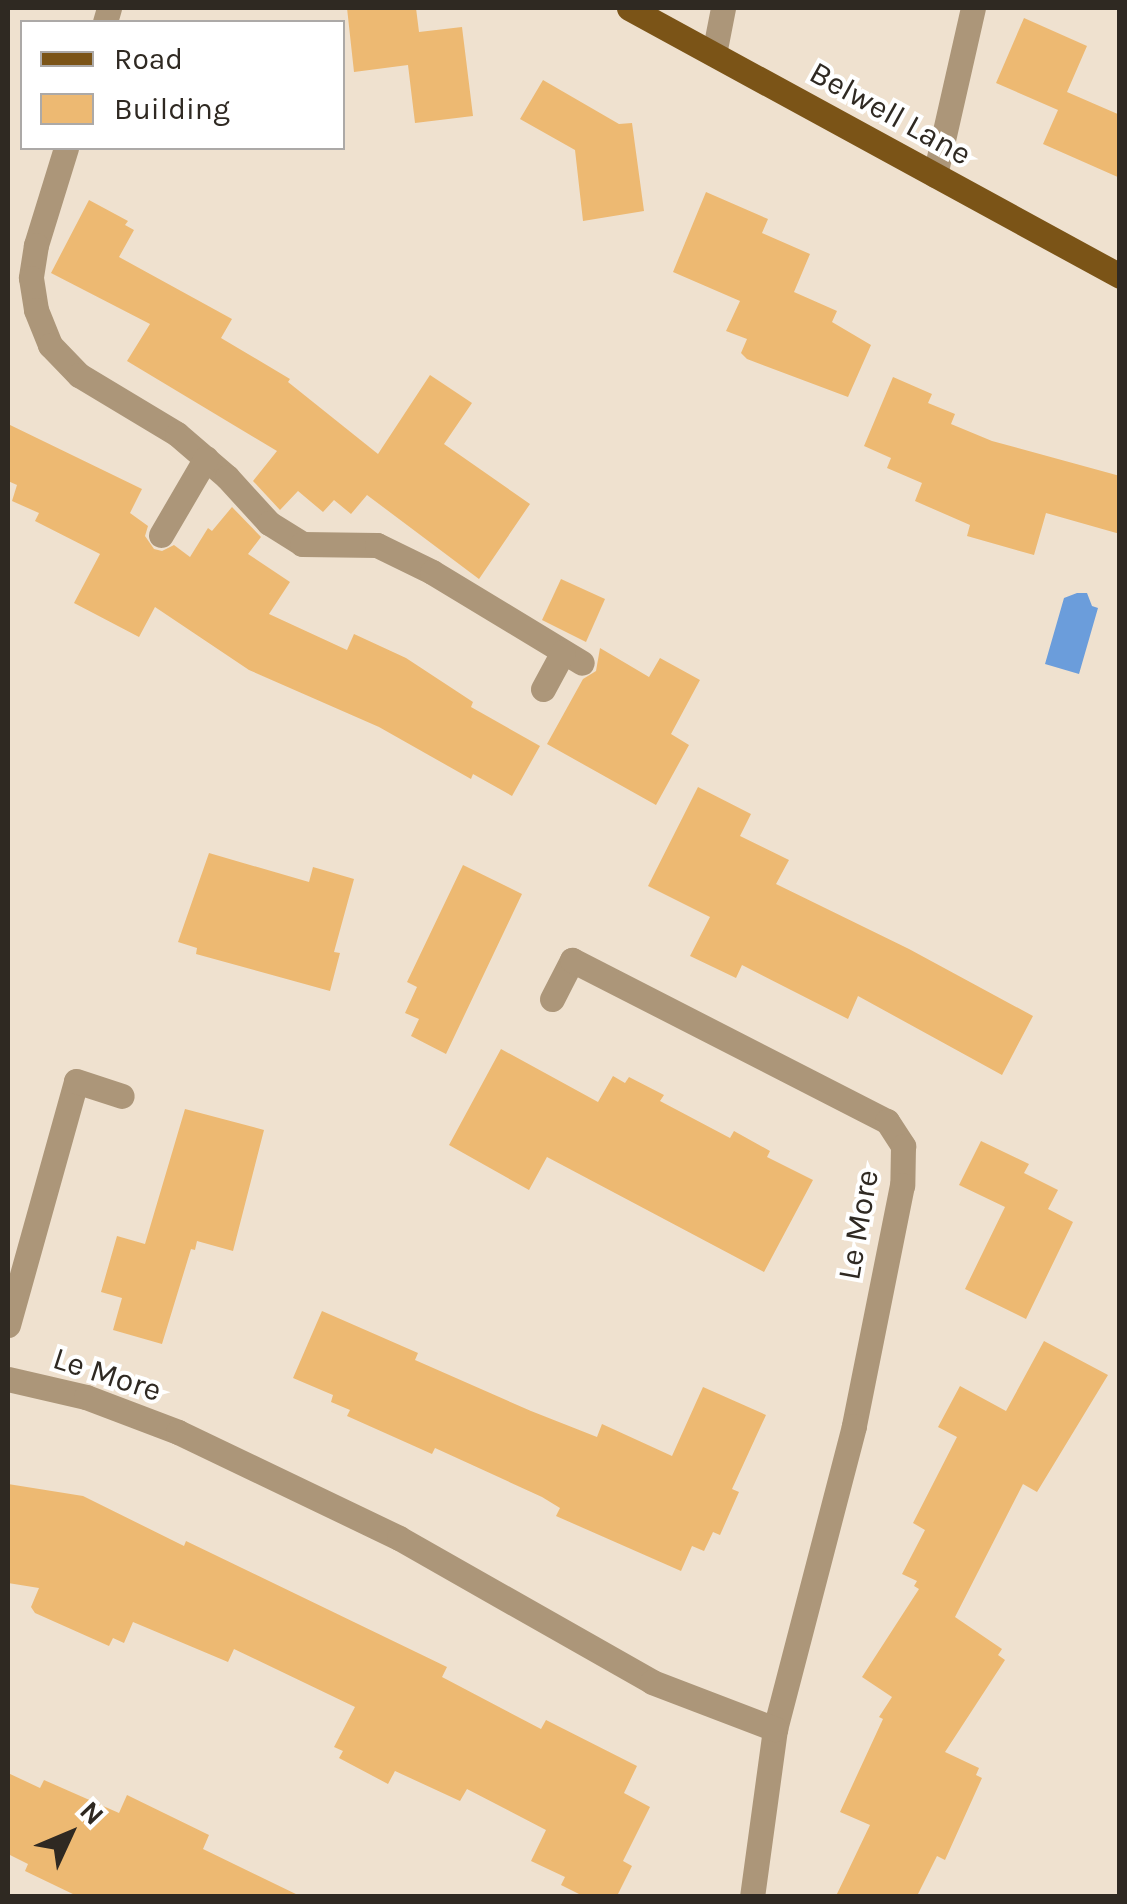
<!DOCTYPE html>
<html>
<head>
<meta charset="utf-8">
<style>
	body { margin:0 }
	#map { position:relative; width:1127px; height:1904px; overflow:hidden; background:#efe1cf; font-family:Karla,sans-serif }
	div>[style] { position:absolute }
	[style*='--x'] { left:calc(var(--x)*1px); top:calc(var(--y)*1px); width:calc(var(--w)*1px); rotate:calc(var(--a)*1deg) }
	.water>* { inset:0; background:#6b9ddb }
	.building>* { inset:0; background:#edb972 }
	.minor>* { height:25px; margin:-12.5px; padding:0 12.5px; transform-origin:12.5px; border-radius:12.5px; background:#ac9679 }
	.major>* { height:25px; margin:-12.5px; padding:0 12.5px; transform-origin:12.5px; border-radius:12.5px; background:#7b5417 }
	span { translate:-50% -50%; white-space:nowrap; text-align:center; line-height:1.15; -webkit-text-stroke:8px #fff; paint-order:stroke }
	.street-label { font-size:32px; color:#2f2922 }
	.frame { position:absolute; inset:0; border:10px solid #2f2922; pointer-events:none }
	.legend { position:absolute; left:20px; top:20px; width:325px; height:130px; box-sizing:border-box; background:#fff; border:2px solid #aca9a7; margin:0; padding:12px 18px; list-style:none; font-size:30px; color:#2f2922 }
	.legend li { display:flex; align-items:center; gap:20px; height:50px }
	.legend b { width:50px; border:2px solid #aca9a7 }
	.north { position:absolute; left:20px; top:1784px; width:100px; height:100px; -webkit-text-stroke:8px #fff; paint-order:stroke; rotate:46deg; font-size:28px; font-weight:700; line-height:40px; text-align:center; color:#2f2922 }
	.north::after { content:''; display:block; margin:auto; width:35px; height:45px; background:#2f2922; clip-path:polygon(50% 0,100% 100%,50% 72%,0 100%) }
</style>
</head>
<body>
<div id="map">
	<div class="water">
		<div style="clip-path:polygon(1077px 593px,1087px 593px,1092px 606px,1098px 608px,1079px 674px,1045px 664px,1064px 598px)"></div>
	</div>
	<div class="building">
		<div style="clip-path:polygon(347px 8px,416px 8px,419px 32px,462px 27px,473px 116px,415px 123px,408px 65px,354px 72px)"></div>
		<div style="clip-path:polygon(1024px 18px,1087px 46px,1067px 92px,1120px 115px,1120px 178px,1043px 144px,1058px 110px,996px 83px)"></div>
		<div style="clip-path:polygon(543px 80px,619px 124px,632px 123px,644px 211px,583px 221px,575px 150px,520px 119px)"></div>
		<div style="clip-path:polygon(706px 192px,768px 219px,762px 233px,810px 254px,794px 292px,837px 311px,832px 322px,871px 345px,848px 397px,747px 359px,741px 353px,747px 339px,726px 331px,740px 301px,673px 272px)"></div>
		<div style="clip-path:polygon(89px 200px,128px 221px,125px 225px,134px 230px,119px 257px,232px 319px,221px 338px,290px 379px,288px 382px,378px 454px,430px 375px,472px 403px,444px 444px,530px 504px,479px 579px,367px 495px,351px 514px,334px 500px,323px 512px,298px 491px,280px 510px,253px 481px,277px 451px,127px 361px,150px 324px,51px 273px)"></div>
		<div style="clip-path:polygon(893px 377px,932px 394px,928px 403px,955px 414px,951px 424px,992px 441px,1120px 476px,1120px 534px,1046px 513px,1034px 555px,967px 536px,970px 525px,915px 501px,922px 483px,887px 468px,891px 458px,864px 446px)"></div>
		<div style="clip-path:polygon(8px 424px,142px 489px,130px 513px,148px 526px,145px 536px,154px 549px,162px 551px,174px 545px,190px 557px,208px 528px,212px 531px,232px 507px,261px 537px,248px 554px,290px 582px,269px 614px,347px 650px,354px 634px,406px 658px,473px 702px,471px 707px,540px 746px,512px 796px,473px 774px,471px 779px,379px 727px,249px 670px,155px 607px,139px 637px,74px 603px,100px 554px,35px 521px,39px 513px,12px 501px,17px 485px,8px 481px)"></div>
		<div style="clip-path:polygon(561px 579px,605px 599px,586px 642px,542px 620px)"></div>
		<div style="clip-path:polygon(600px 648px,649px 677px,660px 658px,700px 680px,671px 734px,689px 745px,656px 805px,547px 744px,583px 679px,596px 671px)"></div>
		<div style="clip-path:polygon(698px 787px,751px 814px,740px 836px,789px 860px,776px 884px,909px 949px,1033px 1016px,1002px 1075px,858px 996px,848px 1019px,742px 965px,736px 978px,690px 956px,710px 917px,648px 886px)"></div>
		<div style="clip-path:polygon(209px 853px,309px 882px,313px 867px,354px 879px,334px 952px,340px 953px,330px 991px,196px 954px,197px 948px,178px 942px)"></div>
		<div style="clip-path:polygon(463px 865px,522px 894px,446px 1054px,411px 1036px,419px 1019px,405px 1013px,417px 987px,407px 982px)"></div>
		<div style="clip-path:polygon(501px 1049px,598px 1102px,613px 1076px,625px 1083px,629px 1077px,664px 1095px,660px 1101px,730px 1138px,734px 1131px,770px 1151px,767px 1157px,813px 1180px,764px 1272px,547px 1157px,529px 1190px,449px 1145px)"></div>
		<div style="clip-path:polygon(185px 1109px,264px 1130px,233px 1251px,197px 1241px,195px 1250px,191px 1249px,162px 1344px,113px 1330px,122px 1298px,101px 1292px,117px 1236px,145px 1244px)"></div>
		<div style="clip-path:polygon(981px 1141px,1029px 1164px,1024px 1173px,1058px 1190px,1048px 1209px,1073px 1222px,1026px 1319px,965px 1289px,1005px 1207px,959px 1185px)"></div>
		<div style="clip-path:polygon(322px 1311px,418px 1353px,415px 1360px,531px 1411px,597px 1437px,602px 1424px,672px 1456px,703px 1387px,766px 1415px,732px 1489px,739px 1492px,720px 1535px,713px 1532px,704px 1551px,692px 1546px,681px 1571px,556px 1516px,560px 1508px,542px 1497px,435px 1448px,432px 1454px,347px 1416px,350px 1410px,331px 1402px,333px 1395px,293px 1378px)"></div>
		<div style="clip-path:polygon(1044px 1341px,1108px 1375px,1037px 1492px,1023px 1484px,955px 1617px,1002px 1649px,998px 1655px,1005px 1660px,945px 1752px,979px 1768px,976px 1775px,982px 1778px,945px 1860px,937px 1856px,917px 1896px,836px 1896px,870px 1825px,840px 1812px,883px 1719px,879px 1717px,892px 1697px,862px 1677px,919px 1589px,914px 1586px,917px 1581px,902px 1574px,925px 1530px,913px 1523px,957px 1437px,938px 1427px,960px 1386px,1006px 1411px)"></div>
		<div style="clip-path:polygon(8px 1484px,83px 1496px,184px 1546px,186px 1541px,447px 1667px,442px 1677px,541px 1729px,546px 1720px,637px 1766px,624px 1793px,650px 1807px,623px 1861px,632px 1866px,617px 1896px,583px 1896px,561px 1885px,565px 1877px,531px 1861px,546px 1830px,467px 1789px,460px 1801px,395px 1771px,388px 1784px,339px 1758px,343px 1751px,334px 1747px,355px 1707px,234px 1649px,228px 1662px,133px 1622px,124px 1643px,113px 1638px,109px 1646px,35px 1613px,31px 1607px,39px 1588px,8px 1583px)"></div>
		<div style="clip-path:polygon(8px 1773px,40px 1788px,44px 1780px,119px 1813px,127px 1795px,209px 1835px,203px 1849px,300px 1896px,77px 1896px,25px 1871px,28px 1864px,8px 1854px)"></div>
	</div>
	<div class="minor">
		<div style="--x:105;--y:22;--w:15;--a:-74"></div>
		<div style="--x:714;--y:54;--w:47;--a:-78.9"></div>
		<div style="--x:66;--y:148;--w:102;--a:107.2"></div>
		<div style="--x:36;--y:245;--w:33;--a:99"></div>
		<div style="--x:31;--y:278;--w:32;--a:81"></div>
		<div style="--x:36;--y:310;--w:38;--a:68"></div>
		<div style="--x:50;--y:345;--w:42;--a:46"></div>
		<div style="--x:79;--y:375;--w:114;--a:31"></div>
		<div style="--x:177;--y:434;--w:66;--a:40.7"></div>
		<div style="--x:227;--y:477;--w:62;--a:47.6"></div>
		<div style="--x:269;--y:523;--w:39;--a:32"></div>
		<div style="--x:302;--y:544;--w:75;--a:0.8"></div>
		<div style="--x:377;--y:545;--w:61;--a:26.1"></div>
		<div style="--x:432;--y:572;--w:175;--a:31.2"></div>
		<div style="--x:935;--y:175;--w:171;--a:-77.2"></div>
		<div style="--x:161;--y:535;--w:89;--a:-59.7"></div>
		<div style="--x:543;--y:689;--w:42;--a:-61.6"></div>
		<div style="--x:552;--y:999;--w:44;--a:-62.9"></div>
		<div style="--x:572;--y:960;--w:354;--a:27.1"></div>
		<div style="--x:887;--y:1121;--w:30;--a:57"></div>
		<div style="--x:903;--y:1146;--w:39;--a:91"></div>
		<div style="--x:902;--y:1185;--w:246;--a:101.3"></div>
		<div style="--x:854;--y:1426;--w:313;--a:104.6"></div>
		<div style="--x:775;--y:1729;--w:169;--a:97.8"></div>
		<div style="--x:8;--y:1325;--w:253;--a:-74.4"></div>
		<div style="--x:76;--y:1081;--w:48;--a:18.1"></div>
		<div style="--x:8;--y:1379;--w:80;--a:13"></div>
		<div style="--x:86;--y:1397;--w:98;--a:20.8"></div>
		<div style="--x:178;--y:1432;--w:245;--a:25.6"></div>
		<div style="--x:399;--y:1538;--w:291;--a:29.6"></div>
		<div style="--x:652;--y:1682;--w:132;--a:20.9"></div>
	</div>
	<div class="major">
		<div style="--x:629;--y:8;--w:559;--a:28.63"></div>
	</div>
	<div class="street-label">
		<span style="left:890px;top:114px;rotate:29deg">Belwell Lane</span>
		<span style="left:859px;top:1225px;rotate:-80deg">Le More</span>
		<span style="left:107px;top:1375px;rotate:18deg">Le More</span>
	</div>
	<div class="frame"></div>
	<ul class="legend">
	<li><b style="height:12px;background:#7b5417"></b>Road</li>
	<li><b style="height:28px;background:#edb972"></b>Building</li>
	</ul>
	<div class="north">N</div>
</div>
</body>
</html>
